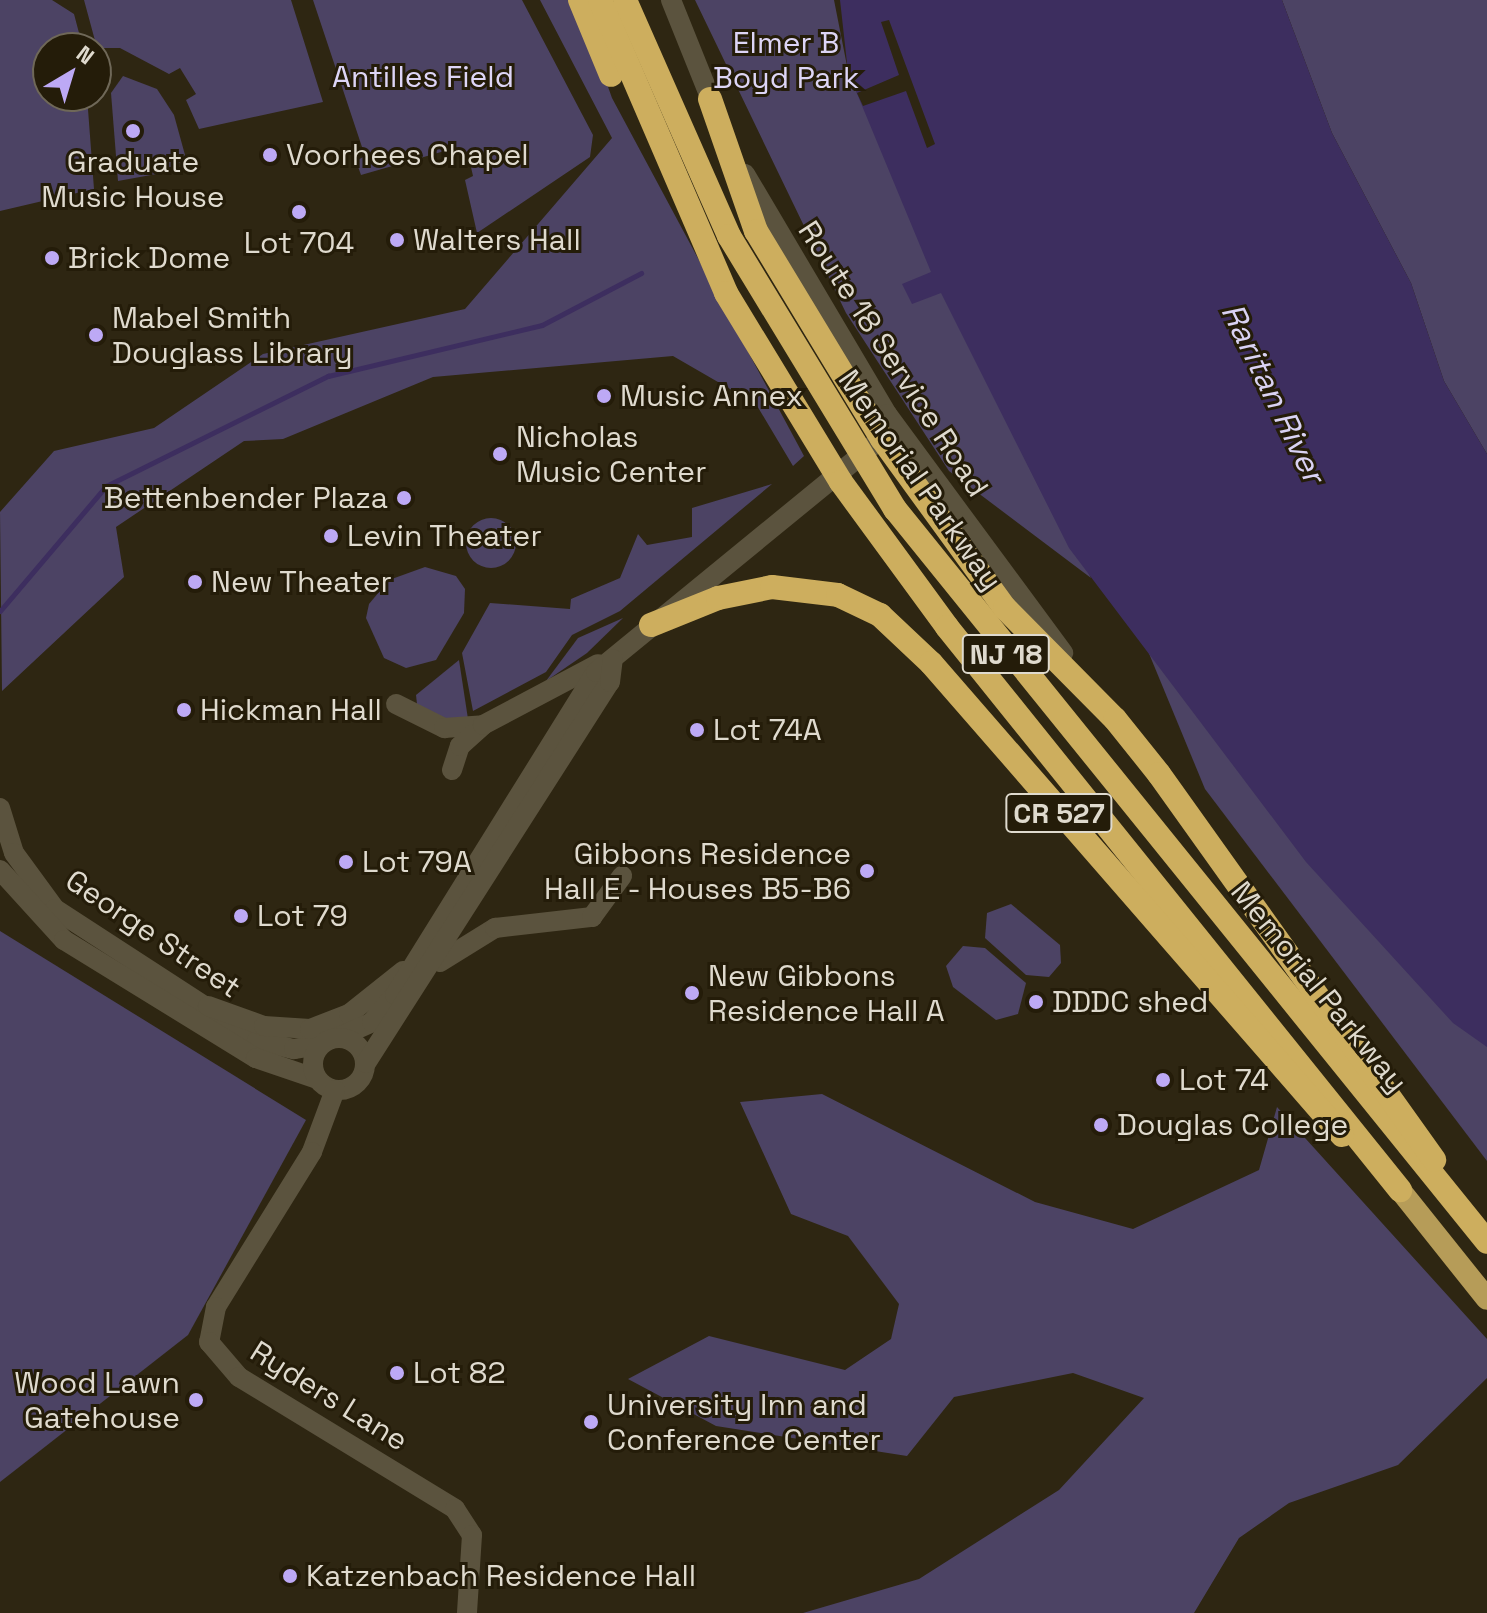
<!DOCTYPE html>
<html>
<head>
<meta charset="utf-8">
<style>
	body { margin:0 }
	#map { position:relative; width:1487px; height:1613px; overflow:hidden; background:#2e2612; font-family:"Space Grotesk",sans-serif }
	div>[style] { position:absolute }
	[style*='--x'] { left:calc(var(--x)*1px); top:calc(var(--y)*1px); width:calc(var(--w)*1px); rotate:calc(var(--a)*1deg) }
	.green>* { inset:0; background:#4c4364 }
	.round { border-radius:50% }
	.water>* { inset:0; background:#3d2e5f }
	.pier>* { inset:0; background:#2e2612 }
	.stream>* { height:5px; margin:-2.5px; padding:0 2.5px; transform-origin:2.5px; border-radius:2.5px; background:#3d2e5f }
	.tertiary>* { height:20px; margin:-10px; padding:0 10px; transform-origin:10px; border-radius:10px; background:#5b533e }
	.secondary>* { height:20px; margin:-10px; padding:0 10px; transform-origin:10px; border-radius:10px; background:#5b533e }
	.secondary>.ring { margin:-10px; padding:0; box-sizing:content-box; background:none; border:20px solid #5b533e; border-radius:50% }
	.trunk>* { height:22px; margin:-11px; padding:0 11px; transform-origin:11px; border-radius:11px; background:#b69c58 }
	.motorway>* { height:24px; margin:-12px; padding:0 12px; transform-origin:12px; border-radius:12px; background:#cdae5e }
	.dots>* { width:22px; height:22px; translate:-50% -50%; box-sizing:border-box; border:4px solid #241c09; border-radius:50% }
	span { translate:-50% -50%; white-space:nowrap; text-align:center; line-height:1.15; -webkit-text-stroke:6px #241c09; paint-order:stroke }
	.shield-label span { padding:2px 6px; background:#241c09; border:2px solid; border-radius:6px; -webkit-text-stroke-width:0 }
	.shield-label { font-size:28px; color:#dfdace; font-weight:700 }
	.park-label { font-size:30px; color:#ddd5f6 }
	.poi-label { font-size:30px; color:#dfdace }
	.left { translate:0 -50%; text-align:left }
	.right { translate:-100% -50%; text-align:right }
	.street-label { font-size:30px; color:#dfdace }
	.water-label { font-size:32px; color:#d9d2f3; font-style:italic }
	.north { position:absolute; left:32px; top:32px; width:80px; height:80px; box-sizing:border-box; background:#241c09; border:2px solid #6f6858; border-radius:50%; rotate:38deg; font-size:22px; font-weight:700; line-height:32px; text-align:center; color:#dfdace }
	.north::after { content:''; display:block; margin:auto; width:28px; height:36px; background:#bda9f5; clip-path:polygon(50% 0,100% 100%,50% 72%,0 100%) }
</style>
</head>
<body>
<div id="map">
	<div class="green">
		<div style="clip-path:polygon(0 0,52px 0,74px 14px,83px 48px,48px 48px,48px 96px,87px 96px,94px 189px,0 211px)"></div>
		<div style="clip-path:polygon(84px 0,291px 0,323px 102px,199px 129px,186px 100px,196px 94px,180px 68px,169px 74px,120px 48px,97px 48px)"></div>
		<div style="clip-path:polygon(313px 0,522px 0,593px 135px,590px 157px,477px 233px,465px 180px,473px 176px,468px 154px,455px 148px,361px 175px,356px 161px,365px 156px)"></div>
		<div style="clip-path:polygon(540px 0,577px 0,612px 98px,804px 456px,793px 466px,756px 404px,673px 356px,433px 377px,283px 439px,244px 441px,116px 527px,124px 577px,2px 691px,0 512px,54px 451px,154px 428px,263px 354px,465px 309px,612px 138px)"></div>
		<div style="clip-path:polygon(695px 0,834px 0,849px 76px,1091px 578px,949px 471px,846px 313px)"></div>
		<div style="clip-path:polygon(1282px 0,1487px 0,1487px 454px,1444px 381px,1411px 283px,1332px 133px)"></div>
		<div style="clip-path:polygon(123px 76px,157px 89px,174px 115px,185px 155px,173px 171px,118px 181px,111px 93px)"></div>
		<div style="clip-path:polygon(772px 484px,620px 611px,572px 635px,546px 672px,473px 711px,462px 653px,490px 603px,570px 609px,571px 599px,620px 578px,638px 534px,647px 545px,692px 537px,692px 508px)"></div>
		<div class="round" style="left:466px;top:518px;width:50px;height:50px"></div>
		<div style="clip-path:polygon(425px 567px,456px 576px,465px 589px,464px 613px,436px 660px,406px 668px,384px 658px,366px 618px,369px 604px,389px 580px)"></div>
		<div style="clip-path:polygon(623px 618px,587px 653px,546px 681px,578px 638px)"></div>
		<div style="clip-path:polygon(1143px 639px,1487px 996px,1487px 1161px,1205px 789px)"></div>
		<div style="clip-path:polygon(459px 660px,468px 719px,444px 719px,417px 704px,416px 695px)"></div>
		<div style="clip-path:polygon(1011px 904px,1060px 945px,1061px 963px,1049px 977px,1026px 975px,985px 938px,987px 913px)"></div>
		<div style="clip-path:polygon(0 931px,306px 1120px,188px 1335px,0 1482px)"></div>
		<div style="clip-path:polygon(963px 946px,985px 948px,1026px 983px,1018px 1014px,996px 1020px,953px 987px,946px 966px)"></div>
		<div style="clip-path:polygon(822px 1094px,1035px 1202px,1133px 1229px,1259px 1170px,1277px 1107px,1487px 1339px,1487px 1378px,1398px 1465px,1289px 1503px,1239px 1538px,1194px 1613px,803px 1613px,919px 1579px,1059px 1490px,1144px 1398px,1073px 1373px,954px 1397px,907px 1456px,716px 1426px,628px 1379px,709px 1336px,845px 1370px,891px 1339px,899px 1304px,848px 1236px,791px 1214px,740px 1102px)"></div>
	</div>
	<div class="water">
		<div style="clip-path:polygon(840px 0,1282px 0,1332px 133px,1411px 283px,1444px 381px,1487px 454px,1487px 1047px,1453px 1023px,1306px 862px,1069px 548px,941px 293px,912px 304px,902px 284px,931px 272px,848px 72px)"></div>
	</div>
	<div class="pier">
		<div style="clip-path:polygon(889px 20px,935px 144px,927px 148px,906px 91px,863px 106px,857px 93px,899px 75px,881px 22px)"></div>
	</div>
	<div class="stream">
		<div style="--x:0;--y:611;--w:164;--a:-49.7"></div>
		<div style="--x:106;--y:486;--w:248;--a:-26.4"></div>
		<div style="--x:328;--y:376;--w:220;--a:-13.4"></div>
		<div style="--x:542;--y:325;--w:112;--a:-27.7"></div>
	</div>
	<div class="tertiary">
		<div style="--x:0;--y:808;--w:47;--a:72.7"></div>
		<div style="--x:14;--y:853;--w:69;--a:53.8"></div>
		<div style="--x:55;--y:909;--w:241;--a:33"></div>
		<div style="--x:257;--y:1040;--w:38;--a:14"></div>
		<div style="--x:294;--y:1049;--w:26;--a:-9"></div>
		<div style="--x:0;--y:870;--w:95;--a:47.6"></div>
		<div style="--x:64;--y:940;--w:225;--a:31.6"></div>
		<div style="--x:256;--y:1058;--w:65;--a:19"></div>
	</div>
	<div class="secondary">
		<div style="--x:671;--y:0;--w:121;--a:68.1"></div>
		<div style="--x:745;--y:174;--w:279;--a:59.4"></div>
		<div style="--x:887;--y:414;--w:297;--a:53.6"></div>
		<div style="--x:396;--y:704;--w:54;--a:26.6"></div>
		<div style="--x:444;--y:728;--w:39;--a:-4"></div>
		<div style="--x:452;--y:770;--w:25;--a:-72"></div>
		<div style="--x:460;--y:746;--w:31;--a:-42"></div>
		<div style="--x:483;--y:725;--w:130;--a:-27.9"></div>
		<div style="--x:440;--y:962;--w:65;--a:-31.7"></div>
		<div style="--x:495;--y:928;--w:98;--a:-6.5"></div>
		<div style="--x:592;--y:917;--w:51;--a:-53.8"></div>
		<div style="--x:208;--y:1006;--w:59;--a:19.7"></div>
		<div style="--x:264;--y:1026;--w:46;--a:3.7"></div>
		<div style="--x:310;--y:1029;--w:42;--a:-21"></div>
		<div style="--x:349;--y:1014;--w:69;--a:-38.5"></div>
		<div style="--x:339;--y:1037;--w:36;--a:-24"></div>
		<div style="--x:372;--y:1022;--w:35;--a:-50"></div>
		<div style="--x:395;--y:995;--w:380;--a:-58.1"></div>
		<div style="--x:596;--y:672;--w:358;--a:-39.3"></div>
		<div class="ring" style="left:313px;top:1038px;width:32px;height:32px"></div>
		<div style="--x:366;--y:1063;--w:452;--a:-57.4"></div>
		<div style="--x:610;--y:682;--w:23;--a:-83"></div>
		<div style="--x:335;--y:1090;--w:66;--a:110.4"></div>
		<div style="--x:312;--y:1152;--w:182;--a:121.8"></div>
		<div style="--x:216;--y:1307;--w:36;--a:101"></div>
		<div style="--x:209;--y:1342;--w:46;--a:49.4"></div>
		<div style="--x:239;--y:1377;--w:253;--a:31.4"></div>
		<div style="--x:455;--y:1509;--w:31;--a:57"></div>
		<div style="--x:472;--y:1535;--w:78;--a:93.7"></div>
	</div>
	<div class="trunk">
		<div style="--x:1400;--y:1190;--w:139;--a:51.4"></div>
	</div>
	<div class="motorway">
		<div style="--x:580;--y:0;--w:81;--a:67.5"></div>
		<div style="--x:600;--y:0;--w:319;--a:66.7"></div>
		<div style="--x:726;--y:293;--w:221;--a:58.7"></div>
		<div style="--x:841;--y:482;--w:180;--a:53.8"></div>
		<div style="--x:947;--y:627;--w:723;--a:51.18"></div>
		<div style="--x:625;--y:0;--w:258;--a:66.2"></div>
		<div style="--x:729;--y:236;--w:320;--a:58.7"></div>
		<div style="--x:895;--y:509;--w:942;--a:51.07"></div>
		<div style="--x:710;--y:99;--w:140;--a:70.8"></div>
		<div style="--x:756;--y:231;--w:243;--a:58.8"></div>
		<div style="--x:882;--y:439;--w:209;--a:54"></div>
		<div style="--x:1005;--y:608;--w:156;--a:45.3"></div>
		<div style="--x:1115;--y:719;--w:70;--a:51.3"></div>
		<div style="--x:1159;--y:774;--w:474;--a:54.5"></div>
		<div style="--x:651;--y:625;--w:72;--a:-21.9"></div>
		<div style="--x:718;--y:598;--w:55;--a:-11.5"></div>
		<div style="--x:772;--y:587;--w:66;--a:6.9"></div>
		<div style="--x:838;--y:595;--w:47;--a:25.5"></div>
		<div style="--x:880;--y:615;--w:70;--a:43.3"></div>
		<div style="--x:931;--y:663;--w:626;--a:48.95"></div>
	</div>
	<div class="dots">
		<div style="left:133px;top:131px;background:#bda9f5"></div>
		<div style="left:270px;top:155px;background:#bda9f5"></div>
		<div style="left:299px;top:212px;background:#bda9f5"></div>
		<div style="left:397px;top:240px;background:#bda9f5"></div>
		<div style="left:52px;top:258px;background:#bda9f5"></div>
		<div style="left:96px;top:335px;background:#bda9f5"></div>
		<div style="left:604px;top:396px;background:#bda9f5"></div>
		<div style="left:500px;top:454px;background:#bda9f5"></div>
		<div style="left:404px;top:498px;background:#bda9f5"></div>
		<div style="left:331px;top:536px;background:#bda9f5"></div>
		<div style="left:195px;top:582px;background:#bda9f5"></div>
		<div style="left:184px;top:710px;background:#bda9f5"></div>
		<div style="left:697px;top:730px;background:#bda9f5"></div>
		<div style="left:346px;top:862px;background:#bda9f5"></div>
		<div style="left:867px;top:871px;background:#bda9f5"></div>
		<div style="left:241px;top:916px;background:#bda9f5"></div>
		<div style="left:692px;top:993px;background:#bda9f5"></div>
		<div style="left:1036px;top:1002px;background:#bda9f5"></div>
		<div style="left:1163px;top:1080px;background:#bda9f5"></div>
		<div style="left:1101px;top:1125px;background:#bda9f5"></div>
		<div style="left:397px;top:1373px;background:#bda9f5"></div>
		<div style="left:196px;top:1400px;background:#bda9f5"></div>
		<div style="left:591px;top:1422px;background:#bda9f5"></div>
		<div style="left:290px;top:1576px;background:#bda9f5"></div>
	</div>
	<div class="shield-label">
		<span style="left:1006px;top:654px">NJ 18</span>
		<span style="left:1059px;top:813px">CR 527</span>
	</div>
	<div class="park-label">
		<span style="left:786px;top:60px">Elmer B<br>Boyd Park</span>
		<span style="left:423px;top:77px">Antilles Field</span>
	</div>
	<div class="poi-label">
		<span class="left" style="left:286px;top:155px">Voorhees Chapel</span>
		<span style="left:133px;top:179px">Graduate<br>Music House</span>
		<span class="left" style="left:413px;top:240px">Walters Hall</span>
		<span style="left:299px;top:243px">Lot 704</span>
		<span class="left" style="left:68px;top:258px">Brick Dome</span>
		<span class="left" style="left:112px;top:335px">Mabel Smith<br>Douglass Library</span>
		<span class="left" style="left:620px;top:396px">Music Annex</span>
		<span class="left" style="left:516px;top:454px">Nicholas<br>Music Center</span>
		<span class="right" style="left:388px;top:498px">Bettenbender Plaza</span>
		<span class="left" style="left:347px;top:536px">Levin Theater</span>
		<span class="left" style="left:211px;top:582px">New Theater</span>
		<span class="left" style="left:200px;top:710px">Hickman Hall</span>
		<span class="left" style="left:713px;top:730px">Lot 74A</span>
		<span class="right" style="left:851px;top:871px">Gibbons Residence<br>Hall E - Houses B5-B6</span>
		<span class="left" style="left:362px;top:862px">Lot 79A</span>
		<span class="left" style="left:257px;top:916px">Lot 79</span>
		<span class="left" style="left:708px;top:993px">New Gibbons<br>Residence Hall A</span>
		<span class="left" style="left:1052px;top:1002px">DDDC shed</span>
		<span class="left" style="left:1179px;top:1080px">Lot 74</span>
		<span class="left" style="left:1117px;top:1125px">Douglas College</span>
		<span class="left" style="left:413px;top:1373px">Lot 82</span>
		<span class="right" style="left:180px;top:1400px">Wood Lawn<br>Gatehouse</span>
		<span class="left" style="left:607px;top:1422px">University Inn and<br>Conference Center</span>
		<span class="left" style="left:306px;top:1576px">Katzenbach Residence Hall</span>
	</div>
	<div class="street-label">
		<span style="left:893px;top:359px;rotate:57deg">Route 18 Service Road</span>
		<span style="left:920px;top:480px;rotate:55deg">Memorial Parkway</span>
		<span style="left:153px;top:934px;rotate:34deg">George Street</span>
		<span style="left:1319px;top:987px;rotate:51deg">Memorial Parkway</span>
		<span style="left:329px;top:1396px;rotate:32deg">Ryders Lane</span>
	</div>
	<div class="water-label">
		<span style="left:1273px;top:393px;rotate:64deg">Raritan River</span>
	</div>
	<div class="north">N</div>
</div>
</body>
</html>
